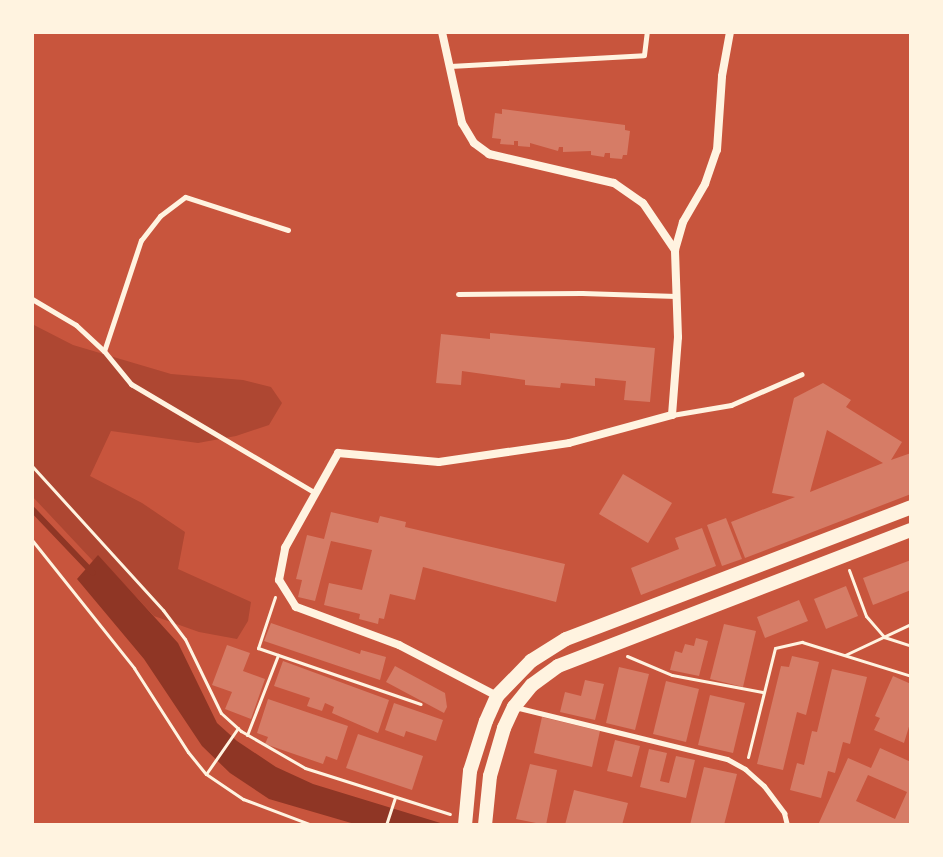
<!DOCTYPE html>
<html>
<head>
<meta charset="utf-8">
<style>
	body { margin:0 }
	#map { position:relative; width:943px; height:857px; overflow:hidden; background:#c8553d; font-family:Signika,sans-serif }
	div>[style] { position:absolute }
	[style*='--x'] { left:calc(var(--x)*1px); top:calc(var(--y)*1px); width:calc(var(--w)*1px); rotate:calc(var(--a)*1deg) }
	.green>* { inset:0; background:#ae4732 }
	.water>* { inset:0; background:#8f3625 }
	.stream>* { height:6px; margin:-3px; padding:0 3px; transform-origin:3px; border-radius:3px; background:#8f3625 }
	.building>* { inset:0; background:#d67c66 }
	.path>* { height:3px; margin:-1.5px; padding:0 1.5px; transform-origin:1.5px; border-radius:1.5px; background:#fff3e0 }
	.service>* { height:5px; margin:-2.5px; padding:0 2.5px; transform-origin:2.5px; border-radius:2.5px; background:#fff3e0 }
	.minor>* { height:8px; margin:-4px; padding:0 4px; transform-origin:4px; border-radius:4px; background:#fff3e0 }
	.primary>* { height:14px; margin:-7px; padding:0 7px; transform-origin:7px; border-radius:7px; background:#fff3e0 }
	span { translate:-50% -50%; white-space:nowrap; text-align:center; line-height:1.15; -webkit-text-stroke:7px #fff3e0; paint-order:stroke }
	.frame { position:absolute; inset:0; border:34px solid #fff3e0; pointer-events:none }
</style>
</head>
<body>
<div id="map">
	<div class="green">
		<div style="clip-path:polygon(32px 324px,73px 345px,171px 374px,243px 380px,271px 387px,282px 403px,269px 425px,236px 436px,198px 443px,111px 431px,90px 476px,142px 503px,185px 532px,178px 569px,251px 602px,248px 621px,237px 639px,199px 632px,154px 616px,98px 556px,93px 561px,32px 496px)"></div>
	</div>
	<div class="water">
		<div style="clip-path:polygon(98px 555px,178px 643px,217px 723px,237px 741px,276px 767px,313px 784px,447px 825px,358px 825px,269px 799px,230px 773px,202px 746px,144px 659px,77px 579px)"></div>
	</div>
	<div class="stream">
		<div style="--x:32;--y:509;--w:88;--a:46.4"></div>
	</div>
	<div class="building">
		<div style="clip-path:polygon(502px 109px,625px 125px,625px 130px,630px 131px,627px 155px,623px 155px,622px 159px,610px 158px,610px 153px,605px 153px,604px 157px,591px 155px,591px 151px,563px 152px,563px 147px,559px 147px,558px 151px,530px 143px,530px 147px,518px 146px,518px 141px,514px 141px,514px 145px,500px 144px,501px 139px,492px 138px,495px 113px,502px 114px)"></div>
		<div style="clip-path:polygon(490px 333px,655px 348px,650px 402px,624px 400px,626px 381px,595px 378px,595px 386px,561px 383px,560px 388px,525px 385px,525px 380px,462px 371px,461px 385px,436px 383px,441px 334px,490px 339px)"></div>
		<div style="clip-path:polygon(evenodd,823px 383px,851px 400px,846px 407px,902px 442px,891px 460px,911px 453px,911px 494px,745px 558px,731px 522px,795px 497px,772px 493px,794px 398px,823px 383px,827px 430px,883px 463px,810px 492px,827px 430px)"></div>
		<div style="clip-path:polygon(623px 474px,672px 503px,648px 543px,599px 514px)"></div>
		<div style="clip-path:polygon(331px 512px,378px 523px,380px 516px,406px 522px,405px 527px,565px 564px,556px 602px,423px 567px,415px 600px,390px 594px,384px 619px,379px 618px,378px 624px,359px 619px,360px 614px,324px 605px,329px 583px,362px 590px,372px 550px,331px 541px,315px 601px,298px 597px,302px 580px,296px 579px,307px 535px,324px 539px)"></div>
		<div style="clip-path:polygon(726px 518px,742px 559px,722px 566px,707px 525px)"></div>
		<div style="clip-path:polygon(702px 528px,716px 566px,641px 595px,631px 568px,679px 549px,675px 538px)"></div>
		<div style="clip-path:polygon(911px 560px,911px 590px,873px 605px,863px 578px)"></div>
		<div style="clip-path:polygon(846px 586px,858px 616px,826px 629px,814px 599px)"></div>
		<div style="clip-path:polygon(799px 600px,808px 621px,765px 638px,757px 617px)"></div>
		<div style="clip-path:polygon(271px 623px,360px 654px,361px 650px,386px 657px,380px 680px,264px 641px)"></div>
		<div style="clip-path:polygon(724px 624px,756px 631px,743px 687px,710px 679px)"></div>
		<div style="clip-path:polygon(696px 638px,708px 641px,699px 676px,670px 670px,675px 651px,682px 653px,685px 644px,694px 646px)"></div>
		<div style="clip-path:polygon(227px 645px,250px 653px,243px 671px,265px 679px,251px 719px,225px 709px,232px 692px,212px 685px)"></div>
		<div style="clip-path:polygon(792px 656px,819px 662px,806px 715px,797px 712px,783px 770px,757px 764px,781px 666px,789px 667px)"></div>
		<div style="clip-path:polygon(283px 661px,389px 700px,378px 733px,332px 713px,334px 707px,325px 703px,322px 711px,307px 706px,310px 698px,274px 686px)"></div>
		<div style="clip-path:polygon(395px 666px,445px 693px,447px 707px,444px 713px,386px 682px)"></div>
		<div style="clip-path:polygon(619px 667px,649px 674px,635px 730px,606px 723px)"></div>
		<div style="clip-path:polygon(832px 669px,867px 677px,850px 744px,843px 742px,835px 773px,828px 771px,821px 798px,790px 790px,797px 763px,804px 765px,812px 731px,817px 732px)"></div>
		<div style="clip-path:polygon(893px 676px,911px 684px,911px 720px,904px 743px,874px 730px,880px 718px,875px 716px)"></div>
		<div style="clip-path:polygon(585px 680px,604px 684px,595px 720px,560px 712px,565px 692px,581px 696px)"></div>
		<div style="clip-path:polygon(666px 681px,699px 689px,686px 742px,653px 734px)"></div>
		<div style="clip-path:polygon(710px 695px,745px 703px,733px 753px,698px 745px)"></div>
		<div style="clip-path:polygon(268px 699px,348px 726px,337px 760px,326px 756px,323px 764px,265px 744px,268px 737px,257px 733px)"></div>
		<div style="clip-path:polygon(394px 703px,443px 720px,436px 741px,406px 731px,404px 737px,385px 730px)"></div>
		<div style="clip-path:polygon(542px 717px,600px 731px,592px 767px,534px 753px)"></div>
		<div style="clip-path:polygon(358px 734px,423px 756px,412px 790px,346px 768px)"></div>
		<div style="clip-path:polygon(615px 740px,640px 746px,632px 777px,607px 771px)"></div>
		<div style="clip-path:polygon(evenodd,880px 748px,911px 762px,911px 825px,818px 825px,848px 758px,871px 768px,880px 748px,868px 775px,907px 792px,895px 819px,856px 801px,868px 775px)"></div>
		<div style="clip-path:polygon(649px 749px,667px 753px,660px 781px,669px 783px,676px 756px,695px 760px,686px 798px,640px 787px)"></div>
		<div style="clip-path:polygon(530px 764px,557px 770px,546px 825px,516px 819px)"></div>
		<div style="clip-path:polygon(704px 767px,737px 774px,724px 825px,690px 825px)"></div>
		<div style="clip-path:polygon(574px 790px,628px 803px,622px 825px,565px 825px)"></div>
	</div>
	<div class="path">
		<div style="--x:32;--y:466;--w:195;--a:47.7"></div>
		<div style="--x:163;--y:610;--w:36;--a:53"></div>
		<div style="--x:185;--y:639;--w:82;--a:64.1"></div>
		<div style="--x:221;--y:713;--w:27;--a:42"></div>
		<div style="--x:241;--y:731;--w:74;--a:30"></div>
		<div style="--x:305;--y:768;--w:152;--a:17.6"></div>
		<div style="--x:32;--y:540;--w:164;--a:51.4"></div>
		<div style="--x:134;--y:668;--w:100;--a:57.3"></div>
		<div style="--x:188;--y:752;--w:28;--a:51"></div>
		<div style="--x:206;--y:774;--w:45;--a:34"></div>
		<div style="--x:243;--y:799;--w:74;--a:20.6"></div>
		<div style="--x:849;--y:570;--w:49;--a:69.7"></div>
		<div style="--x:866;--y:616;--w:28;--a:49"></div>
		<div style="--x:884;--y:637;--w:28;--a:18"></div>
		<div style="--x:275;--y:597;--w:54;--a:108.4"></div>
		<div style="--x:258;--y:648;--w:172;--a:19"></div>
		<div style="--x:845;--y:655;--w:73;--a:-25.2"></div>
		<div style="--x:627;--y:656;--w:49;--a:22.9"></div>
		<div style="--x:672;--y:675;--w:92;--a:10.7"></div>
		<div style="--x:247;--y:735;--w:86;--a:-68.8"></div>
		<div style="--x:748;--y:757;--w:112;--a:-76.1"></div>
		<div style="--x:775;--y:648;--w:28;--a:-13"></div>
		<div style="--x:802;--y:642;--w:114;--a:17.3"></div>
		<div style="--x:206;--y:774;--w:56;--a:-55.2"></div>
		<div style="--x:386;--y:825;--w:29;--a:-72"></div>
	</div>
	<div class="service">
		<div style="--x:450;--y:66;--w:194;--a:-3.2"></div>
		<div style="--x:644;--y:55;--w:23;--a:-83"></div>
		<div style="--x:288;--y:230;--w:108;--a:-162.2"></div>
		<div style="--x:185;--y:197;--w:31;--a:143"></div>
		<div style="--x:160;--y:216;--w:31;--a:128"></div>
		<div style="--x:141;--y:240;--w:117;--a:108.4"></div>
		<div style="--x:104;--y:351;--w:43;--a:50.7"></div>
		<div style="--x:131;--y:384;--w:214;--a:30.6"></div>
		<div style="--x:458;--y:294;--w:124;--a:-0.5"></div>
		<div style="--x:582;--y:293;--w:94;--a:1.8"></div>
		<div style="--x:32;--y:299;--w:51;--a:30.6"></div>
		<div style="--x:76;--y:325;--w:38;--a:43"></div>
		<div style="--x:672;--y:415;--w:60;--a:-9.6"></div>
		<div style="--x:731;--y:405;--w:77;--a:-23.6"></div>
		<div style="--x:519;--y:708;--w:214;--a:13.8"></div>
		<div style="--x:727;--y:759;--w:21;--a:29"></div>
		<div style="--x:745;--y:769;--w:25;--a:42"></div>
		<div style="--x:764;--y:786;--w:34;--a:53"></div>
		<div style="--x:784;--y:813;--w:12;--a:76"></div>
	</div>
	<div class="minor">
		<div style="--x:442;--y:32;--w:93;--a:77.6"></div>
		<div style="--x:462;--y:123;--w:23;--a:59"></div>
		<div style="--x:474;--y:143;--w:19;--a:36"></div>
		<div style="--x:489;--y:154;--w:128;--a:13.1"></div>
		<div style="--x:614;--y:183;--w:35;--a:35"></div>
		<div style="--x:643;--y:203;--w:57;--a:55.8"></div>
		<div style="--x:497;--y:696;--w:110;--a:-152.5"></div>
		<div style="--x:399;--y:645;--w:110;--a:-159.7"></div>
		<div style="--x:296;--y:607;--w:32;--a:-122"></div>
		<div style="--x:279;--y:580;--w:33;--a:-79"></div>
		<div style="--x:285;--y:548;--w:109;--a:-60.8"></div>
		<div style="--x:338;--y:453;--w:101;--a:5.1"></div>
		<div style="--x:439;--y:462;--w:131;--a:-8.3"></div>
		<div style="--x:569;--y:443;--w:107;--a:-15.2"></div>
		<div style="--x:672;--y:415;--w:78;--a:-85.6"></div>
		<div style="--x:678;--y:337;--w:87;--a:-92"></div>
		<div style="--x:675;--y:250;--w:29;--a:-74"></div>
		<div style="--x:683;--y:222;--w:44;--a:-59.9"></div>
		<div style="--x:705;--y:184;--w:36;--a:-71"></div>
		<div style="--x:717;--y:150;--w:74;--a:-86.1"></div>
		<div style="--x:722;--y:76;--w:45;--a:-79.7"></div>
	</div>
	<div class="primary">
		<div style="--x:465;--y:825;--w:54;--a:-84.7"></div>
		<div style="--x:470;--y:771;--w:52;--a:-72.3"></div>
		<div style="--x:486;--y:721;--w:27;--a:-66"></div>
		<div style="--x:497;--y:696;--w:49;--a:-45.8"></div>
		<div style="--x:531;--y:661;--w:41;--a:-32.2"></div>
		<div style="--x:566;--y:639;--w:369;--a:-20.9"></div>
		<div style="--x:485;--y:825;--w:49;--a:-84.2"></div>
		<div style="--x:490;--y:776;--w:50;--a:-73.7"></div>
		<div style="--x:504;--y:728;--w:23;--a:-65"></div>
		<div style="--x:514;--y:707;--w:28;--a:-51"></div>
		<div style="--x:532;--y:685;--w:32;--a:-36"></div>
		<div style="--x:558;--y:666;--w:378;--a:-21.1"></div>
	</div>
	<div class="frame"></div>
</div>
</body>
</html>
